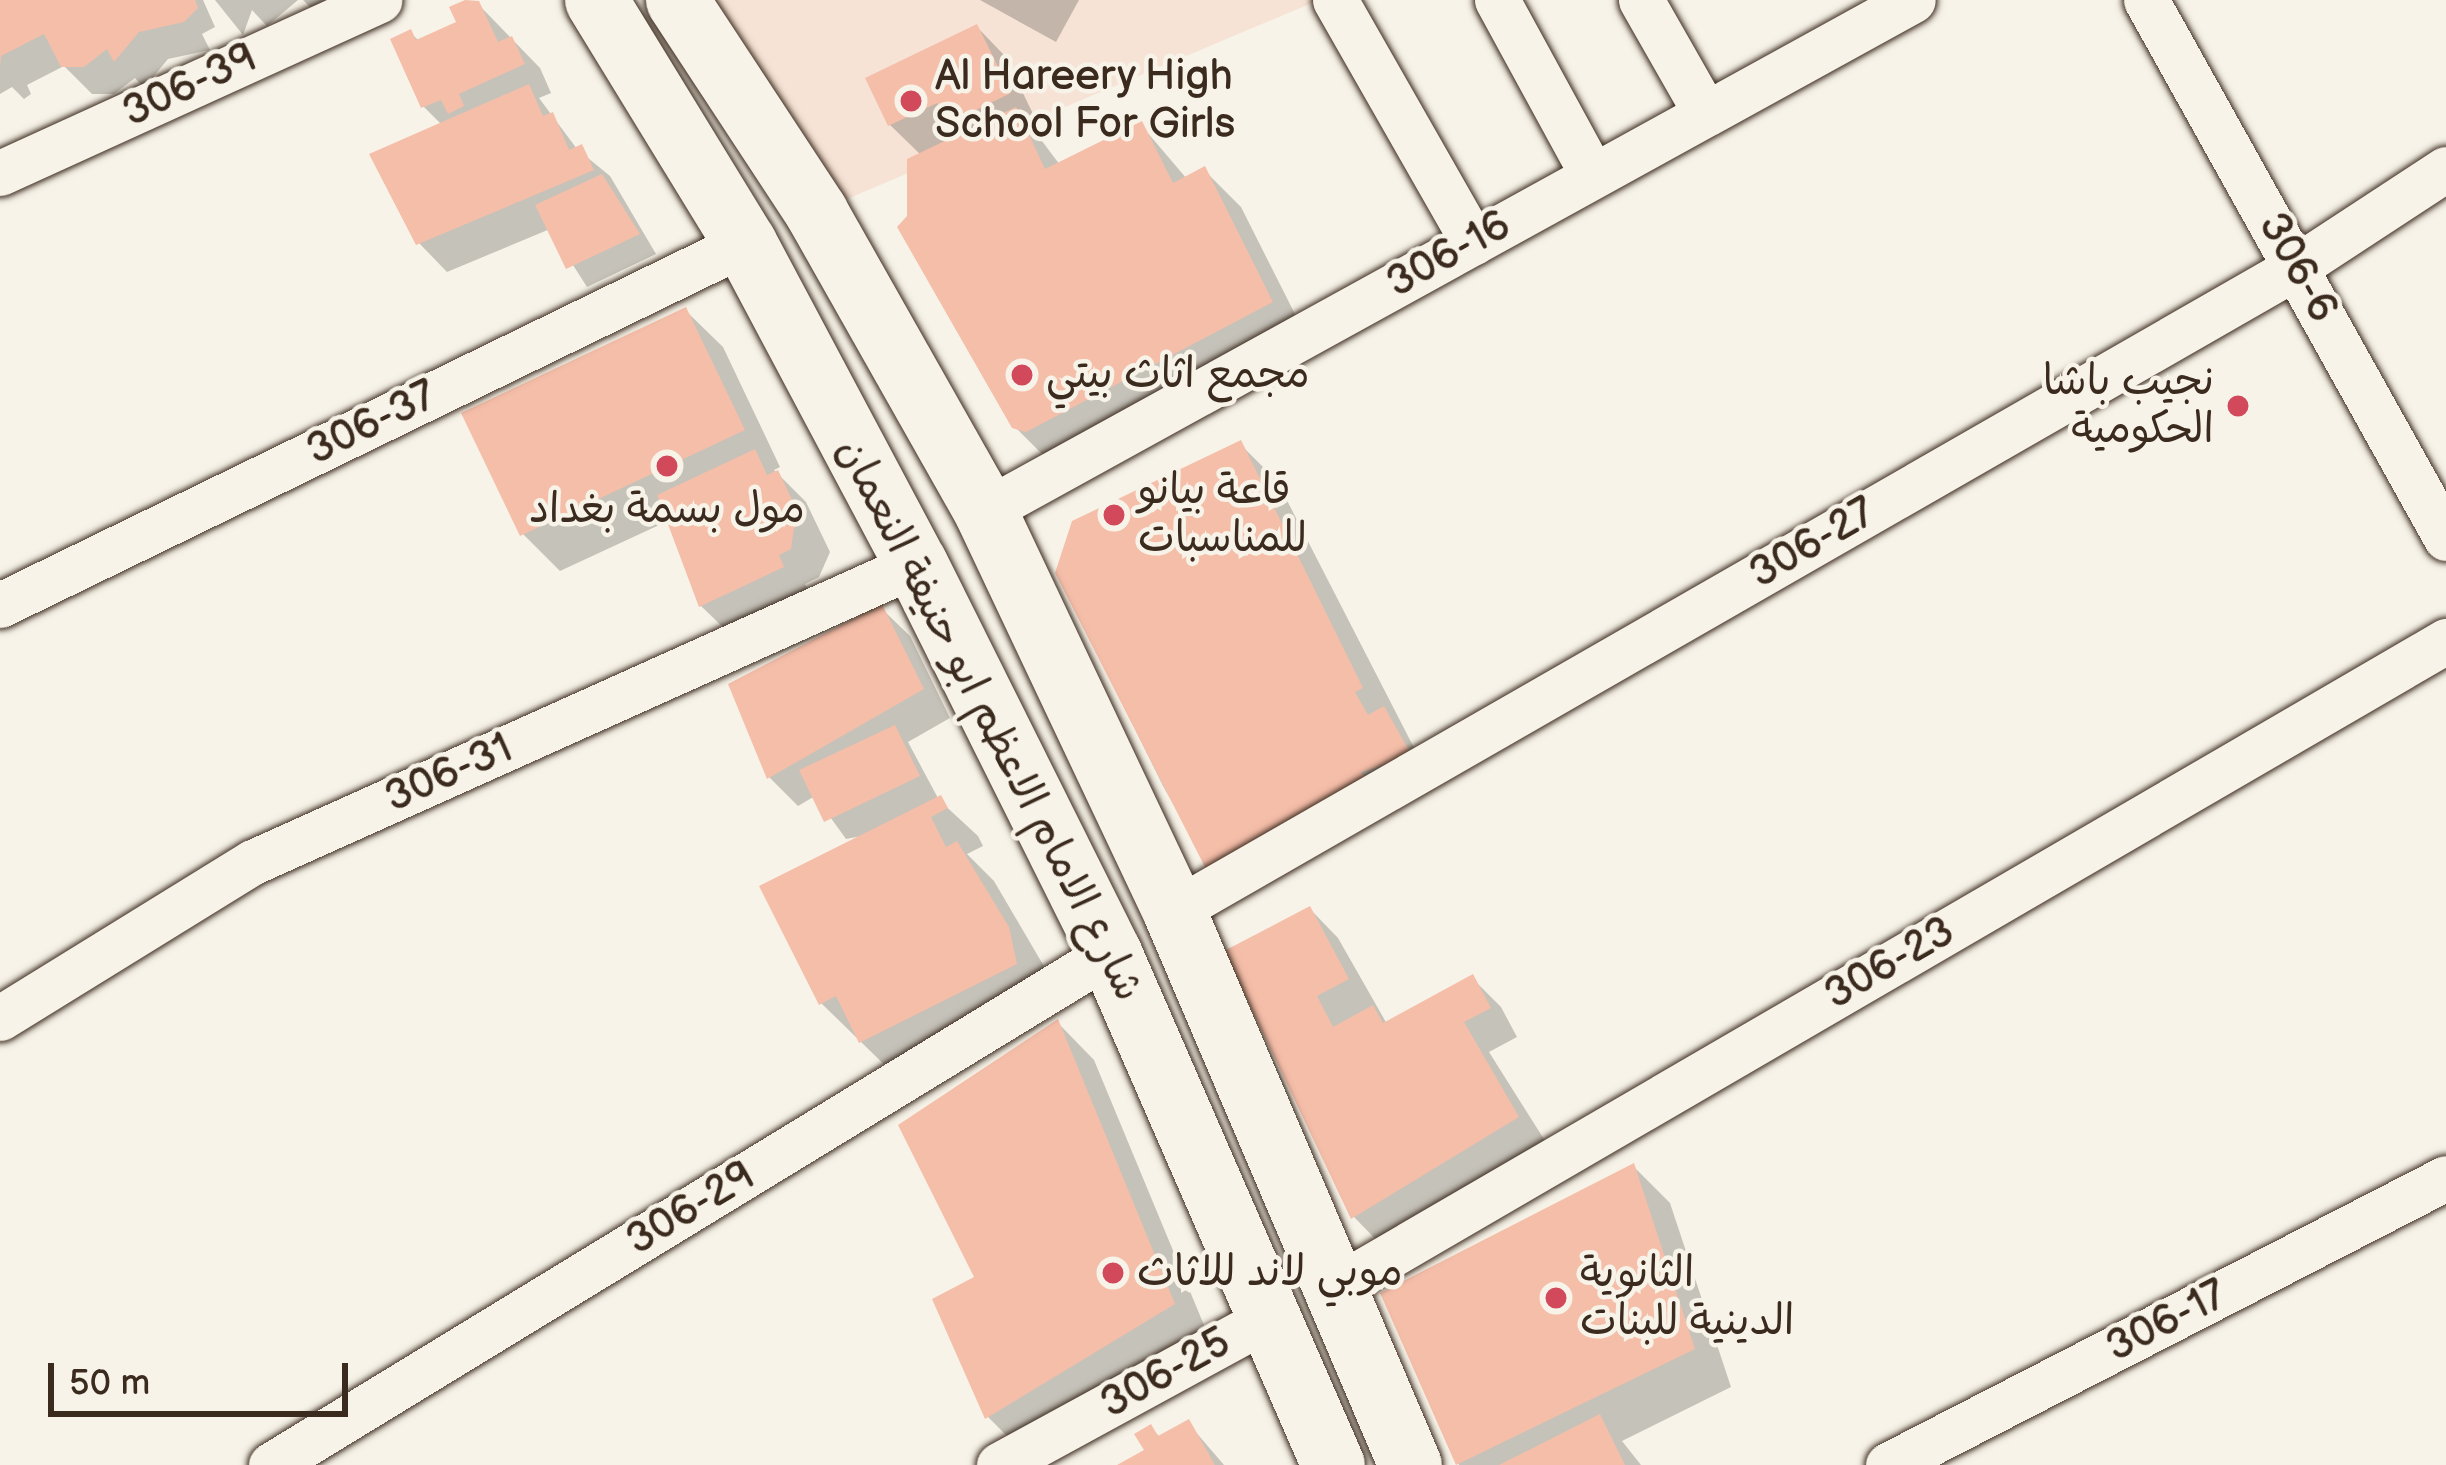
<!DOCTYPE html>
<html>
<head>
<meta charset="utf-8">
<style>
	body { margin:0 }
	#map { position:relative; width:2446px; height:1465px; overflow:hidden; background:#f7f3e8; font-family:"Balsamiq Sans","Playpen Sans Arabic",sans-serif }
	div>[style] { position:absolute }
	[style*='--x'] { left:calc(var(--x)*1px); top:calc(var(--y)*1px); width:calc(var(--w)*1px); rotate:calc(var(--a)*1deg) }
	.built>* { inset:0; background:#f6e3d5 }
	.shadow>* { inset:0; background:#0003 }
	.building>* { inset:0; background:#f5bea9 }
	.roads { filter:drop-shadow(0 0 3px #3b2a1e) drop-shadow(0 0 3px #3b2a1e) }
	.minor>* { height:45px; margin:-22.5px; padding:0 22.5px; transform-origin:22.5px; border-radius:22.5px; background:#f7f3e8 }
	.secondary>* { height:63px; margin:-31.5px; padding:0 31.5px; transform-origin:31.5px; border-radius:31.5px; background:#f7f3e8 }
	.dots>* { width:33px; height:33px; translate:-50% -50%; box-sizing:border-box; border:6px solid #f7f3e8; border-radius:50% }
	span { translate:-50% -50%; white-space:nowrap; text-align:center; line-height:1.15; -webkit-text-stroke:9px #f7f3e8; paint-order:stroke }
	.poi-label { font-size:42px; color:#3b2a1e }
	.left { translate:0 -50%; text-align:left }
	.right { translate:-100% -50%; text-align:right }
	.street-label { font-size:42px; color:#3b2a1e }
	.scale { position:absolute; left:48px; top:1363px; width:300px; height:54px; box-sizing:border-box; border:6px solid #3b2a1e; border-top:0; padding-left:15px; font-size:36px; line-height:42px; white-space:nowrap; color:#3b2a1e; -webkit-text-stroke:9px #f7f3e8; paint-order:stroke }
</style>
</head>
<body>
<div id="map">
	<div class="built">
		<div style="clip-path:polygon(677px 0,1319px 0,816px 212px)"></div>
	</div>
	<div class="shadow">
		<div style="clip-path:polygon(0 0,203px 0,215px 27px,202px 34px,210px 50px,168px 59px,144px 88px,135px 78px,114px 94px,92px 94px,64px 66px,27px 85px,31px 94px,24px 99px,12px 87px,0 94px)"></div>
		<div style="clip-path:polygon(215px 0,298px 0,267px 26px,252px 10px,243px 35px)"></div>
		<div style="clip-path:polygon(303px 0,357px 0,327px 24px)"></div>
		<div style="clip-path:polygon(980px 0,1079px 0,1056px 42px)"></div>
		<div style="clip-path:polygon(478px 4px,540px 68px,551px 93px,539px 98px,577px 149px,610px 176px,656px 254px,587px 287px,550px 229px,447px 272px,419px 243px,442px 125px,424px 107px,411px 33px,420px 42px,460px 24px)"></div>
		<div style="clip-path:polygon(977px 27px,1005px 56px,1037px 122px,1030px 125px,1060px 165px,1141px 125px,1187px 179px,1204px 170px,1241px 207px,1308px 340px,1052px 464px,1014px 426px,910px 218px,921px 155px,890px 125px)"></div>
		<div style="clip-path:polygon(685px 310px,723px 347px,780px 467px,774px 470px,806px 502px,830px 552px,819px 577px,805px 584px,811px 596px,730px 634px,701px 606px,670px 520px,560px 571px,523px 534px)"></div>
		<div style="clip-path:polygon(1240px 444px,1277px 481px,1428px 775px,1239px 900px,1211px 871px,1163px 786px,1058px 573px)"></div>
		<div style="clip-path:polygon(881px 608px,910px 636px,950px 718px,908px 742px,939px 800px,978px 836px,983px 846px,967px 854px,994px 881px,1045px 968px,899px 1079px,821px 1003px,867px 835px,846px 839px,815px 796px,798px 806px,769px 777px)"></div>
		<div style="clip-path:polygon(1310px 909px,1338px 938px,1387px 1024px,1472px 978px,1501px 1007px,1517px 1037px,1489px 1052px,1554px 1155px,1390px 1254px,1354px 1217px,1309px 1111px)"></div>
		<div style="clip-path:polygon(1058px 1023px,1094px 1060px,1211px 1342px,1025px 1454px,988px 1417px,977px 1278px)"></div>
		<div style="clip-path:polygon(1633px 1166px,1670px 1203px,1731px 1387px,1622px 1441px,1641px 1465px,1459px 1465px,1384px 1294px)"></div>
		<div style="clip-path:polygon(1188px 1423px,1224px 1465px,1126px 1465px,1148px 1451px,1151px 1428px,1161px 1438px)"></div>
	</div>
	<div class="building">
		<div style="clip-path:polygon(0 0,195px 0,198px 8px,184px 22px,139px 32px,114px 62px,107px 49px,84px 67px,61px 67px,44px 34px,1px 56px,0 68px)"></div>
		<div style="clip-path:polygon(465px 0,479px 1px,498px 42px,512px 36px,525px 64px,459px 94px,464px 106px,448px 114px,441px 100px,421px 108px,390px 39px,411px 29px,416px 40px,456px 22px,449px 7px)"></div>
		<div style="clip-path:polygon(977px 24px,1011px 93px,947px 124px,937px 103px,888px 126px,865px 78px)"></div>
		<div style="clip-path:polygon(529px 84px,543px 116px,553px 112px,569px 150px,582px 144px,594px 170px,416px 245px,369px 154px)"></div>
		<div style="clip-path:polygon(1016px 107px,1045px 169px,1142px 121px,1173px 183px,1205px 166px,1273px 302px,1026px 432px,1012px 428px,897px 227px,907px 216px,907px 159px)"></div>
		<div style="clip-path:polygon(602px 174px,640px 234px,566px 269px,535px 205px)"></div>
		<div style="clip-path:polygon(686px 307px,745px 430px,520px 536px,461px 413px)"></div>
		<div style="clip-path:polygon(1241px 440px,1363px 688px,1355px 692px,1368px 715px,1384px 706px,1412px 756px,1361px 772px,1367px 781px,1208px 873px,1055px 573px,1072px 521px)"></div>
		<div style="clip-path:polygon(755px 449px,767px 475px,778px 470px,803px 523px,794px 528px,791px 549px,779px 555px,784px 567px,699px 607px,657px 495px)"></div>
		<div style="clip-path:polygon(882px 604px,924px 689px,767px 779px,728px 684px)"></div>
		<div style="clip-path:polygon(895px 725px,920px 776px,824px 822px,799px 770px)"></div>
		<div style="clip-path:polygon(941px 795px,948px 808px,931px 817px,946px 847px,957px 841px,1009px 927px,1017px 964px,859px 1043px,836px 996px,819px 1005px,759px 886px)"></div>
		<div style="clip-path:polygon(1310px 906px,1349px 979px,1317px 996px,1333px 1027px,1373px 1005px,1383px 1023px,1473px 974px,1491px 1008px,1464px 1022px,1519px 1117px,1351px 1219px,1224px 951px)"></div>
		<div style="clip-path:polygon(1058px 1019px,1175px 1304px,985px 1419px,932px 1299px,974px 1277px,898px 1125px)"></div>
		<div style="clip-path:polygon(1634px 1163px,1695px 1349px,1456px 1465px,1380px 1293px)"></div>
		<div style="clip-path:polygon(1600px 1414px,1625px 1465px,1499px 1465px)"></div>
		<div style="clip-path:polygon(1189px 1419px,1215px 1465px,1117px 1465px,1144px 1450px,1134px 1434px,1151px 1424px,1158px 1436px)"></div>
	</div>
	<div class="roads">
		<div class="minor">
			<div style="--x:1335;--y:0;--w:279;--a:60.3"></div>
			<div style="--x:1497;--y:0;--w:200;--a:61.4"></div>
			<div style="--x:1641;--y:0;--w:131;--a:60.3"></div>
			<div style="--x:2146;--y:0;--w:616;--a:60.86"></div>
			<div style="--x:0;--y:173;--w:417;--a:-24.5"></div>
			<div style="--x:985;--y:511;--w:1059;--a:-28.84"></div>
			<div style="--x:0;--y:605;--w:828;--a:-25.92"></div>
			<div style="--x:1174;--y:911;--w:1294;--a:-29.85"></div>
			<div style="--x:2296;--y:267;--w:179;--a:-33.2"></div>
			<div style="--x:0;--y:1018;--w:297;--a:-31.7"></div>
			<div style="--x:253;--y:862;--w:727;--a:-24.2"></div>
			<div style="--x:1334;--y:1288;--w:1287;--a:-30.19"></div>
			<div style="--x:271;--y:1465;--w:983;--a:-31.39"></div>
			<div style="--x:999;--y:1465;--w:307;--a:-28.6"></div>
			<div style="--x:1888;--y:1465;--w:627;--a:-27.22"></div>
		</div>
		<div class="secondary">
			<div style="--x:596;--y:0;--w:285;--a:58.5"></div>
			<div style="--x:745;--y:243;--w:364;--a:62"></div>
			<div style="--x:916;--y:564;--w:435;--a:63.5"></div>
			<div style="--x:1110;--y:953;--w:558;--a:66.46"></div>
			<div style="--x:677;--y:0;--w:254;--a:56.7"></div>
			<div style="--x:816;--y:212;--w:343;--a:60.5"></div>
			<div style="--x:985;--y:511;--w:442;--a:64.7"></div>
			<div style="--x:1174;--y:911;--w:602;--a:66.93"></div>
		</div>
	</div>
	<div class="dots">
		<div style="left:911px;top:101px;background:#d1495b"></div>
		<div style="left:1022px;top:375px;background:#d1495b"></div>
		<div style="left:2238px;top:406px;background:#d1495b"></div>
		<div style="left:667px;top:466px;background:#d1495b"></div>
		<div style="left:1114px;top:515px;background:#d1495b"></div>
		<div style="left:1113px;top:1273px;background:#d1495b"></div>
		<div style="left:1556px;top:1298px;background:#d1495b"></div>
	</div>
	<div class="poi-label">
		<span class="left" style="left:935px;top:101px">Al Hareery High<br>School For Girls</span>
		<span class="left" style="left:1046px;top:375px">مجمع اثاث بيتي</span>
		<span class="right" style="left:2214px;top:406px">نجيب باشا<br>الحكومية</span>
		<span class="left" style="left:1138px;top:515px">قاعة بيانو<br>للمناسبات</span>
		<span style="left:667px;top:510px">مول بسمة بغداد</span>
		<span class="left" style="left:1137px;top:1273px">موبي لاند للاثاث</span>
		<span class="left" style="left:1580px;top:1298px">الثانوية<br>الدينية للبنات</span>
	</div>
	<div class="street-label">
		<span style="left:190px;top:86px;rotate:-25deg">306-39</span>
		<span style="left:1449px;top:255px;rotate:-29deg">306-16</span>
		<span style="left:2297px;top:268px;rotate:61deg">306-6</span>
		<span style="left:372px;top:424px;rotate:-26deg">306-37</span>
		<span style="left:1813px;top:544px;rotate:-30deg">306-27</span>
		<span style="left:989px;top:720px;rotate:63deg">شارع الامام الاعظم ابو حنيفة النعمان</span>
		<span style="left:449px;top:774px;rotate:-24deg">306-31</span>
		<span style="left:1890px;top:964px;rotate:-30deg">306-23</span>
		<span style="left:691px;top:1209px;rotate:-31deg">306-29</span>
		<span style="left:2167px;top:1322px;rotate:-27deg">306-17</span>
		<span style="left:1166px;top:1374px;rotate:-29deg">306-25</span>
	</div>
	<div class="scale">50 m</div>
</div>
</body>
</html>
